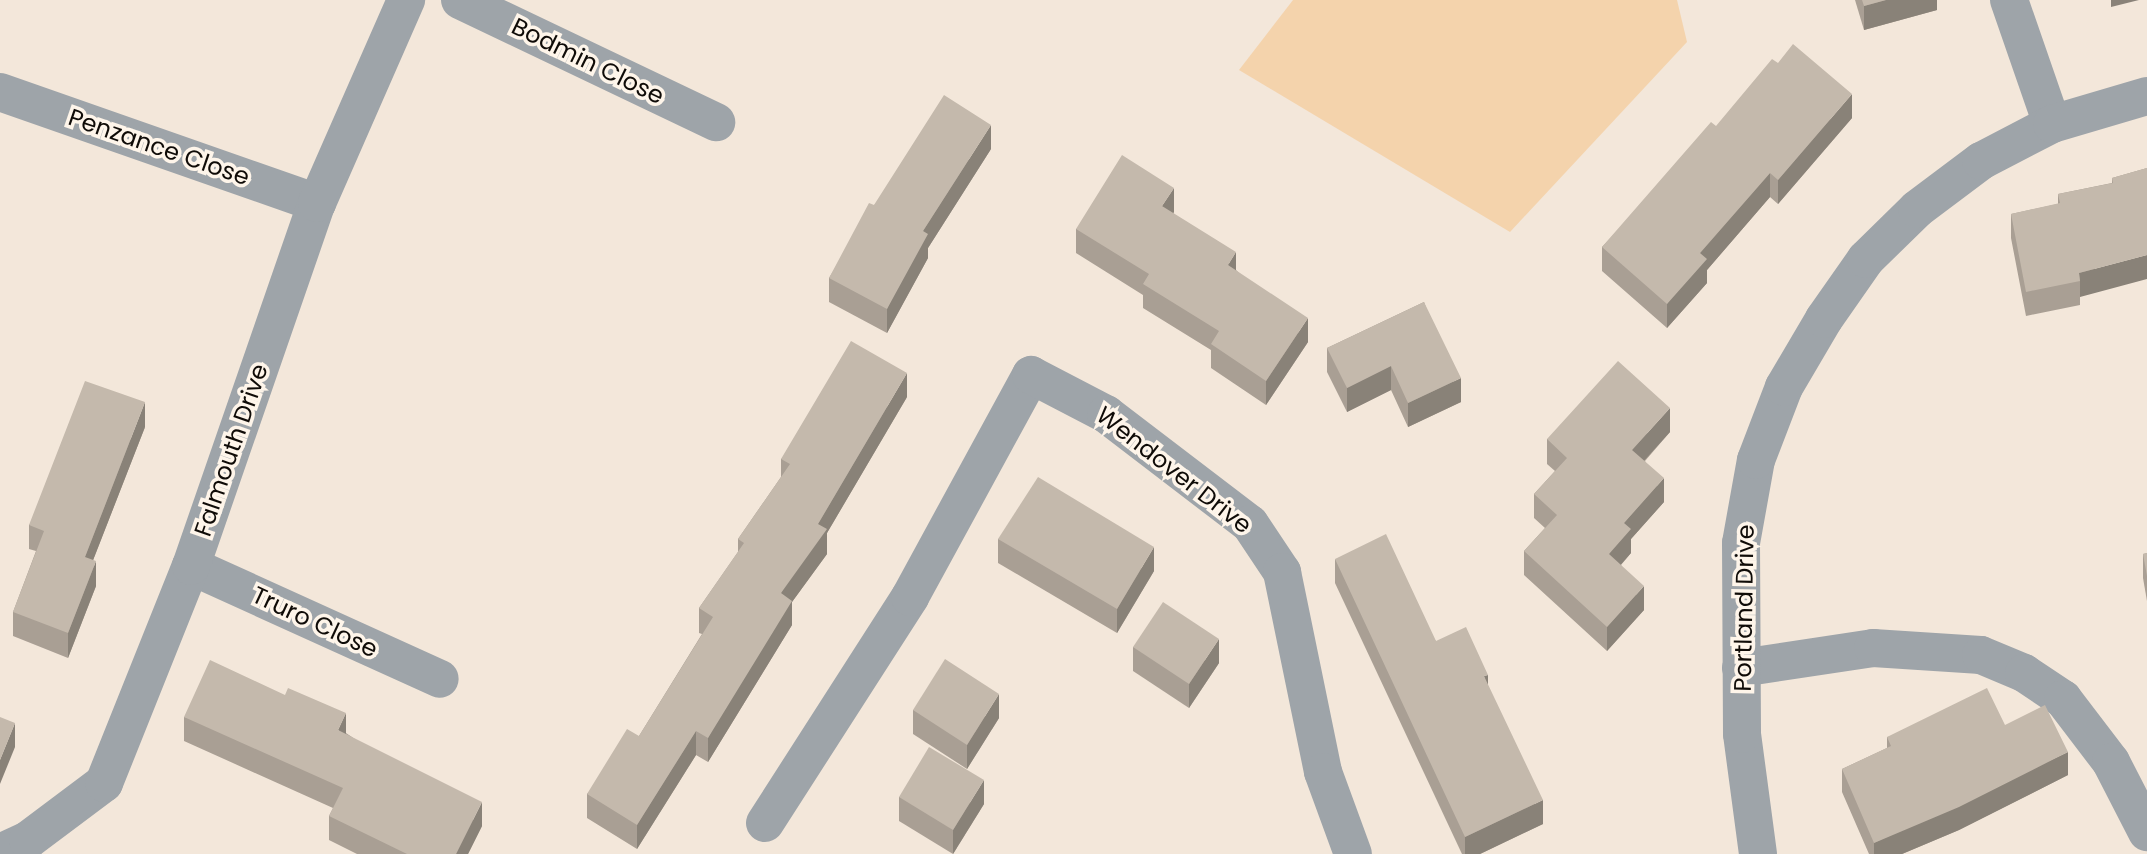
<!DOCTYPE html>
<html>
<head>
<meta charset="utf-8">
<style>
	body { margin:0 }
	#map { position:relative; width:2147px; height:854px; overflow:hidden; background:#f3e7da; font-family:Poppins,sans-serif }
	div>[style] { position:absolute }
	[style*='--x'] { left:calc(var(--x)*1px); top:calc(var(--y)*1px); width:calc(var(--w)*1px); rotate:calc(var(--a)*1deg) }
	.green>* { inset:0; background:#f4d3ac }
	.minor>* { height:38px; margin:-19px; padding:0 19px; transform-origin:19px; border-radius:19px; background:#9ea4a9 }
	.wall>* { inset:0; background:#a99f94 }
	.shaded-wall>* { inset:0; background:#898278 }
	.building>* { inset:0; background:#c4b9ac }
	span { translate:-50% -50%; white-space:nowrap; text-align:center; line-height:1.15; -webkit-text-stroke:7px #fef5ea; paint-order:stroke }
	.street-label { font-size:24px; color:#0f0b07 }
</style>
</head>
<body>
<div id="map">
	<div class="green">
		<div style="clip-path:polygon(1293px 0,1677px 0,1687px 42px,1510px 232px,1239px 70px)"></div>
	</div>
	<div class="minor">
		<div style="--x:460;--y:0;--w:284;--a:25.5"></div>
		<div style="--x:2009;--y:0;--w:131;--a:70.9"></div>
		<div style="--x:0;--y:92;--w:336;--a:19.3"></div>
		<div style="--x:191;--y:566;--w:273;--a:24.4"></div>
		<div style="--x:1741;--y:668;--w:134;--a:-8.6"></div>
		<div style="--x:1873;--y:648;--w:108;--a:3.7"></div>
		<div style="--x:1981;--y:655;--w:47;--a:22.7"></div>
		<div style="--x:2024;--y:673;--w:47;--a:33.7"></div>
		<div style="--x:2063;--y:699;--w:79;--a:52.7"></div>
		<div style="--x:2111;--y:762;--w:79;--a:62.8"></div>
		<div style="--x:765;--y:823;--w:269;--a:-57.3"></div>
		<div style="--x:910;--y:597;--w:253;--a:-61.4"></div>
		<div style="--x:1031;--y:375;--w:85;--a:27.5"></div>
		<div style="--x:1106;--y:414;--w:181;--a:37.4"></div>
		<div style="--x:1250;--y:524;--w:58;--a:56.3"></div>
		<div style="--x:1282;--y:572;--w:204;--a:78.4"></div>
		<div style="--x:1323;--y:772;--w:87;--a:69.9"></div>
		<div style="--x:0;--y:853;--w:31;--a:-25"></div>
		<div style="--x:28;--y:840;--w:95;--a:-36.9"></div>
		<div style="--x:104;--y:783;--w:234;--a:-68.2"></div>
		<div style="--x:191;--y:566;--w:384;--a:-70.9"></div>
		<div style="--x:317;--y:203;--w:222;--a:-66.3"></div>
		<div style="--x:1758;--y:854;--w:121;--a:-97.6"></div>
		<div style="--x:1742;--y:734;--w:191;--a:-90.3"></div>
		<div style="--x:1741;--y:543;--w:84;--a:-79.8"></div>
		<div style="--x:1756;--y:460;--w:78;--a:-69"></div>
		<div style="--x:1784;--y:387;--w:79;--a:-59.5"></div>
		<div style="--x:1824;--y:319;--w:73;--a:-55"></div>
		<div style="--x:1866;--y:259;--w:71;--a:-44.4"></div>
		<div style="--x:1917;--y:209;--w:80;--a:-36.9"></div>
		<div style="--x:1981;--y:161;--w:80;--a:-27.5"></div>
		<div style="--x:2052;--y:124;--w:99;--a:-16.4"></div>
	</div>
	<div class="wall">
		<div style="clip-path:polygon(1855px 0,1937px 0,1937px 10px,1864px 30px)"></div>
		<div style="clip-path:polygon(1852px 118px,1778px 204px,1770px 197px,1707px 270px,1707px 283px,1667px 328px,1602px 271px,1602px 247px,1716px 126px)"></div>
		<div style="clip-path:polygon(991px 149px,928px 248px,928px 258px,887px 333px,829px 302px,829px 278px,874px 205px)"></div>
		<div style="clip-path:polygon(2147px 168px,2080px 297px,2080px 305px,2026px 316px,2011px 238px,2011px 214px,2058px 204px,2058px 194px,2112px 183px,2112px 178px)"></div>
		<div style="clip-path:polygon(1174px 212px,1173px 213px,1236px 270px,1308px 342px,1266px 405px,1211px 368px,1211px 350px,1143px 308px,1143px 295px,1076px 253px,1076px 229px)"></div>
		<div style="clip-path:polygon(1424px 302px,1461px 402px,1408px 427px,1391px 390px,1347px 412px,1327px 372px,1327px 348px)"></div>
		<div style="clip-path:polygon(907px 397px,827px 533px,827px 554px,792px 602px,792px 625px,708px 762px,696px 755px,637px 849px,587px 818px,587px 794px,639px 736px,702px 634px,699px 633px,699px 608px,738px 552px,738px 539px,781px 477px,781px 459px)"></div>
		<div style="clip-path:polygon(145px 427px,93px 560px,96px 586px,68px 658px,13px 636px,13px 612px,36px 551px,29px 549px,29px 525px)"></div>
		<div style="clip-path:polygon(1670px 432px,1645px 461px,1664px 502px,1631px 539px,1631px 553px,1621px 565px,1644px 610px,1607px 651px,1524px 575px,1524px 551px,1545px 528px,1534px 518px,1534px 494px,1555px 471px,1547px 464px,1547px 439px)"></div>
		<div style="clip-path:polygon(998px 539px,1154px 571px,1117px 633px,998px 563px)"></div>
		<div style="clip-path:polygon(2147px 553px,2147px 601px,2143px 578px,2143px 554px)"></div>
		<div style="clip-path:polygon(1335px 559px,1436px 641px,1488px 686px,1543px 824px,1480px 854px,1462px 854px,1335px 583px)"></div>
		<div style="clip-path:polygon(1133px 647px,1219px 663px,1189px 708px,1133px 671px)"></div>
		<div style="clip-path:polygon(913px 710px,999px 718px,967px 769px,913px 734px)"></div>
		<div style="clip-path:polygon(184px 717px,346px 733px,482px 826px,468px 854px,357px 854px,329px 840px,329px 816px,333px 808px,184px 741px)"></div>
		<div style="clip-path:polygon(2005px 725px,2068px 775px,1959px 830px,1902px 854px,1869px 854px,1842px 792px,1842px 769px,1887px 748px,1887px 737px)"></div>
		<div style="clip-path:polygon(899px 797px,984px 804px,953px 854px,899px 821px)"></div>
	</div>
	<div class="shaded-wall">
		<div style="clip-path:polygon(1886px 0,1937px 0,1937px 10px,1864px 30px,1864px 6px)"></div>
		<div style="clip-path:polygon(2111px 0,2139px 0,2111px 7px)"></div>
		<div style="clip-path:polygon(1852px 94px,1852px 118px,1778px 204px,1778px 180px)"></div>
		<div style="clip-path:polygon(991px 125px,991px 149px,928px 248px,928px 258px,887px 333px,887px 309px,923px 231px)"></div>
		<div style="clip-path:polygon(1770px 173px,1770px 197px,1707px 270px,1707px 283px,1667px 328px,1667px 304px,1700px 253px)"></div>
		<div style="clip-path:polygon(1174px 188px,1174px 212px,1162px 230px,1162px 206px)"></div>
		<div style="clip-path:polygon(1236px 252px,1236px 276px,1228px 265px)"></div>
		<div style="clip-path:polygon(2147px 255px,2147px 279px,2080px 297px,2080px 281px,2079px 273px)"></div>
		<div style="clip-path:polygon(1308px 318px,1308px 342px,1266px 405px,1266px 381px)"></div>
		<div style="clip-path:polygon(1391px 366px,1391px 390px,1347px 412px,1347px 388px)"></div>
		<div style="clip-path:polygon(907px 373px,907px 397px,827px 533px,827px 554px,792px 602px,792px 625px,708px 762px,708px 738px,781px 593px,818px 524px)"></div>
		<div style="clip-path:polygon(1461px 378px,1461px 402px,1408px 427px,1408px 403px)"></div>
		<div style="clip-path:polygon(145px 402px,145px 427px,85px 581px,85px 557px)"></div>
		<div style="clip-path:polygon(1670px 408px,1670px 432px,1632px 474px,1632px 450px)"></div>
		<div style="clip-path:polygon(1664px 478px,1664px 502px,1631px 539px,1631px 553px,1609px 578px,1609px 554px,1624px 523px)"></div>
		<div style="clip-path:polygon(1154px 547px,1154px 571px,1117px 633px,1117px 609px)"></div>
		<div style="clip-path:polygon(96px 561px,96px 586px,68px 658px,68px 633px)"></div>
		<div style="clip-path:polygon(1644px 586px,1644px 610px,1607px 651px,1607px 627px)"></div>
		<div style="clip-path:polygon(1219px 639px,1219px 663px,1189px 708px,1189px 684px)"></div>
		<div style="clip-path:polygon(1488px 675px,1488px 699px,1484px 676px)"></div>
		<div style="clip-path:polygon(999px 694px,999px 718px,967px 769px,967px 745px)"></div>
		<div style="clip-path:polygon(346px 713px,346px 737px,338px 730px)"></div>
		<div style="clip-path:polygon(15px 723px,15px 747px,0 784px,0 760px)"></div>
		<div style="clip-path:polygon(696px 731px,696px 755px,637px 849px,637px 825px)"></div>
		<div style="clip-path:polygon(2068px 752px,2068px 775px,1959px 830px,1902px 854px,1874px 854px,1874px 843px)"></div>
		<div style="clip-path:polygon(984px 780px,984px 804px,953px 854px,953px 830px)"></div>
		<div style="clip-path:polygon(1543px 800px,1543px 824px,1480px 854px,1465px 854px,1465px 837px)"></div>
		<div style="clip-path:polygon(482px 802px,482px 826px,468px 854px,456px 854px)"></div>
	</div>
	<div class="building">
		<div style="clip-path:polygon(1862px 0,1886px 0,1864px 6px)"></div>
		<div style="clip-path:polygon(1793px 44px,1852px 94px,1778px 180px,1770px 173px,1700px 253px,1707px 259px,1667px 304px,1602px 247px,1711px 122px,1716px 126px,1772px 59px,1778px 63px)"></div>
		<div style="clip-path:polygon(944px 95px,991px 125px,923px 231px,928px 234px,887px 309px,829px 278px,869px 203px,874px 205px)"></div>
		<div style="clip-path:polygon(1122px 155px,1174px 188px,1162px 206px,1236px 252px,1228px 265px,1308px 318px,1266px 381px,1211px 344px,1219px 331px,1143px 284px,1149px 274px,1076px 229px)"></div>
		<div style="clip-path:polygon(2147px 168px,2147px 255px,2079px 273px,2080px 281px,2026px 292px,2011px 214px,2060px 203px,2058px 194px,2113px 183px,2112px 178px)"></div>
		<div style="clip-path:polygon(1424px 302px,1461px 378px,1408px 403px,1391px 366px,1347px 388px,1327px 348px)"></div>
		<div style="clip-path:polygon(851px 341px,907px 373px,818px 524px,827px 529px,781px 593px,792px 601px,708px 738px,696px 731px,637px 825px,587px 794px,627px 729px,639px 736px,713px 617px,699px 608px,744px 543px,738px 539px,790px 464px,781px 459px)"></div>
		<div style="clip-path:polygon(1618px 361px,1670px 408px,1632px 450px,1664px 478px,1624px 523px,1631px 529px,1609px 554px,1644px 586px,1607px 627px,1524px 551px,1557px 515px,1534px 494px,1567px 458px,1547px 439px)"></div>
		<div style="clip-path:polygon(85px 381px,145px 402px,85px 557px,96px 561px,68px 633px,13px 612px,44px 531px,29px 525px)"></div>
		<div style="clip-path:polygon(1038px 477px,1154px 547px,1117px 609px,998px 539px)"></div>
		<div style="clip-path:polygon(1386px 534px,1436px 641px,1466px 627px,1488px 675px,1484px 676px,1543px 800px,1465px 837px,1335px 559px)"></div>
		<div style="clip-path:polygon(2147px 553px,2147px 576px,2143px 554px)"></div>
		<div style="clip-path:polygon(1163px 602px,1219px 639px,1189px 684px,1133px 647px)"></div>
		<div style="clip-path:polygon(945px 659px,999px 694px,967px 745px,913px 710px)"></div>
		<div style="clip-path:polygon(210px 660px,285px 695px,288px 688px,346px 713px,338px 730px,482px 802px,456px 854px,407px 854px,329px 816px,343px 788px,184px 717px)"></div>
		<div style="clip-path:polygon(1987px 688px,2005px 725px,2045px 705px,2068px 752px,1959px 807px,1874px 843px,1842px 769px,1891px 746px,1887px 737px)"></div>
		<div style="clip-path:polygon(0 717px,15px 723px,0 760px)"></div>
		<div style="clip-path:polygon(929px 747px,984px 780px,953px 830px,899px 797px)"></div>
	</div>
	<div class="street-label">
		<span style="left:588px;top:61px;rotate:26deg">Bodmin Close</span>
		<span style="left:159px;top:147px;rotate:19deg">Penzance Close</span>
		<span style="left:231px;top:450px;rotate:-71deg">Falmouth Drive</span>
		<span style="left:1174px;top:470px;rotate:38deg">Wendover Drive</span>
		<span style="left:1744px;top:608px;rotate:-89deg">Portland Drive</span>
		<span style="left:315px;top:622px;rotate:25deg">Truro Close</span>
	</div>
</div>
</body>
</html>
